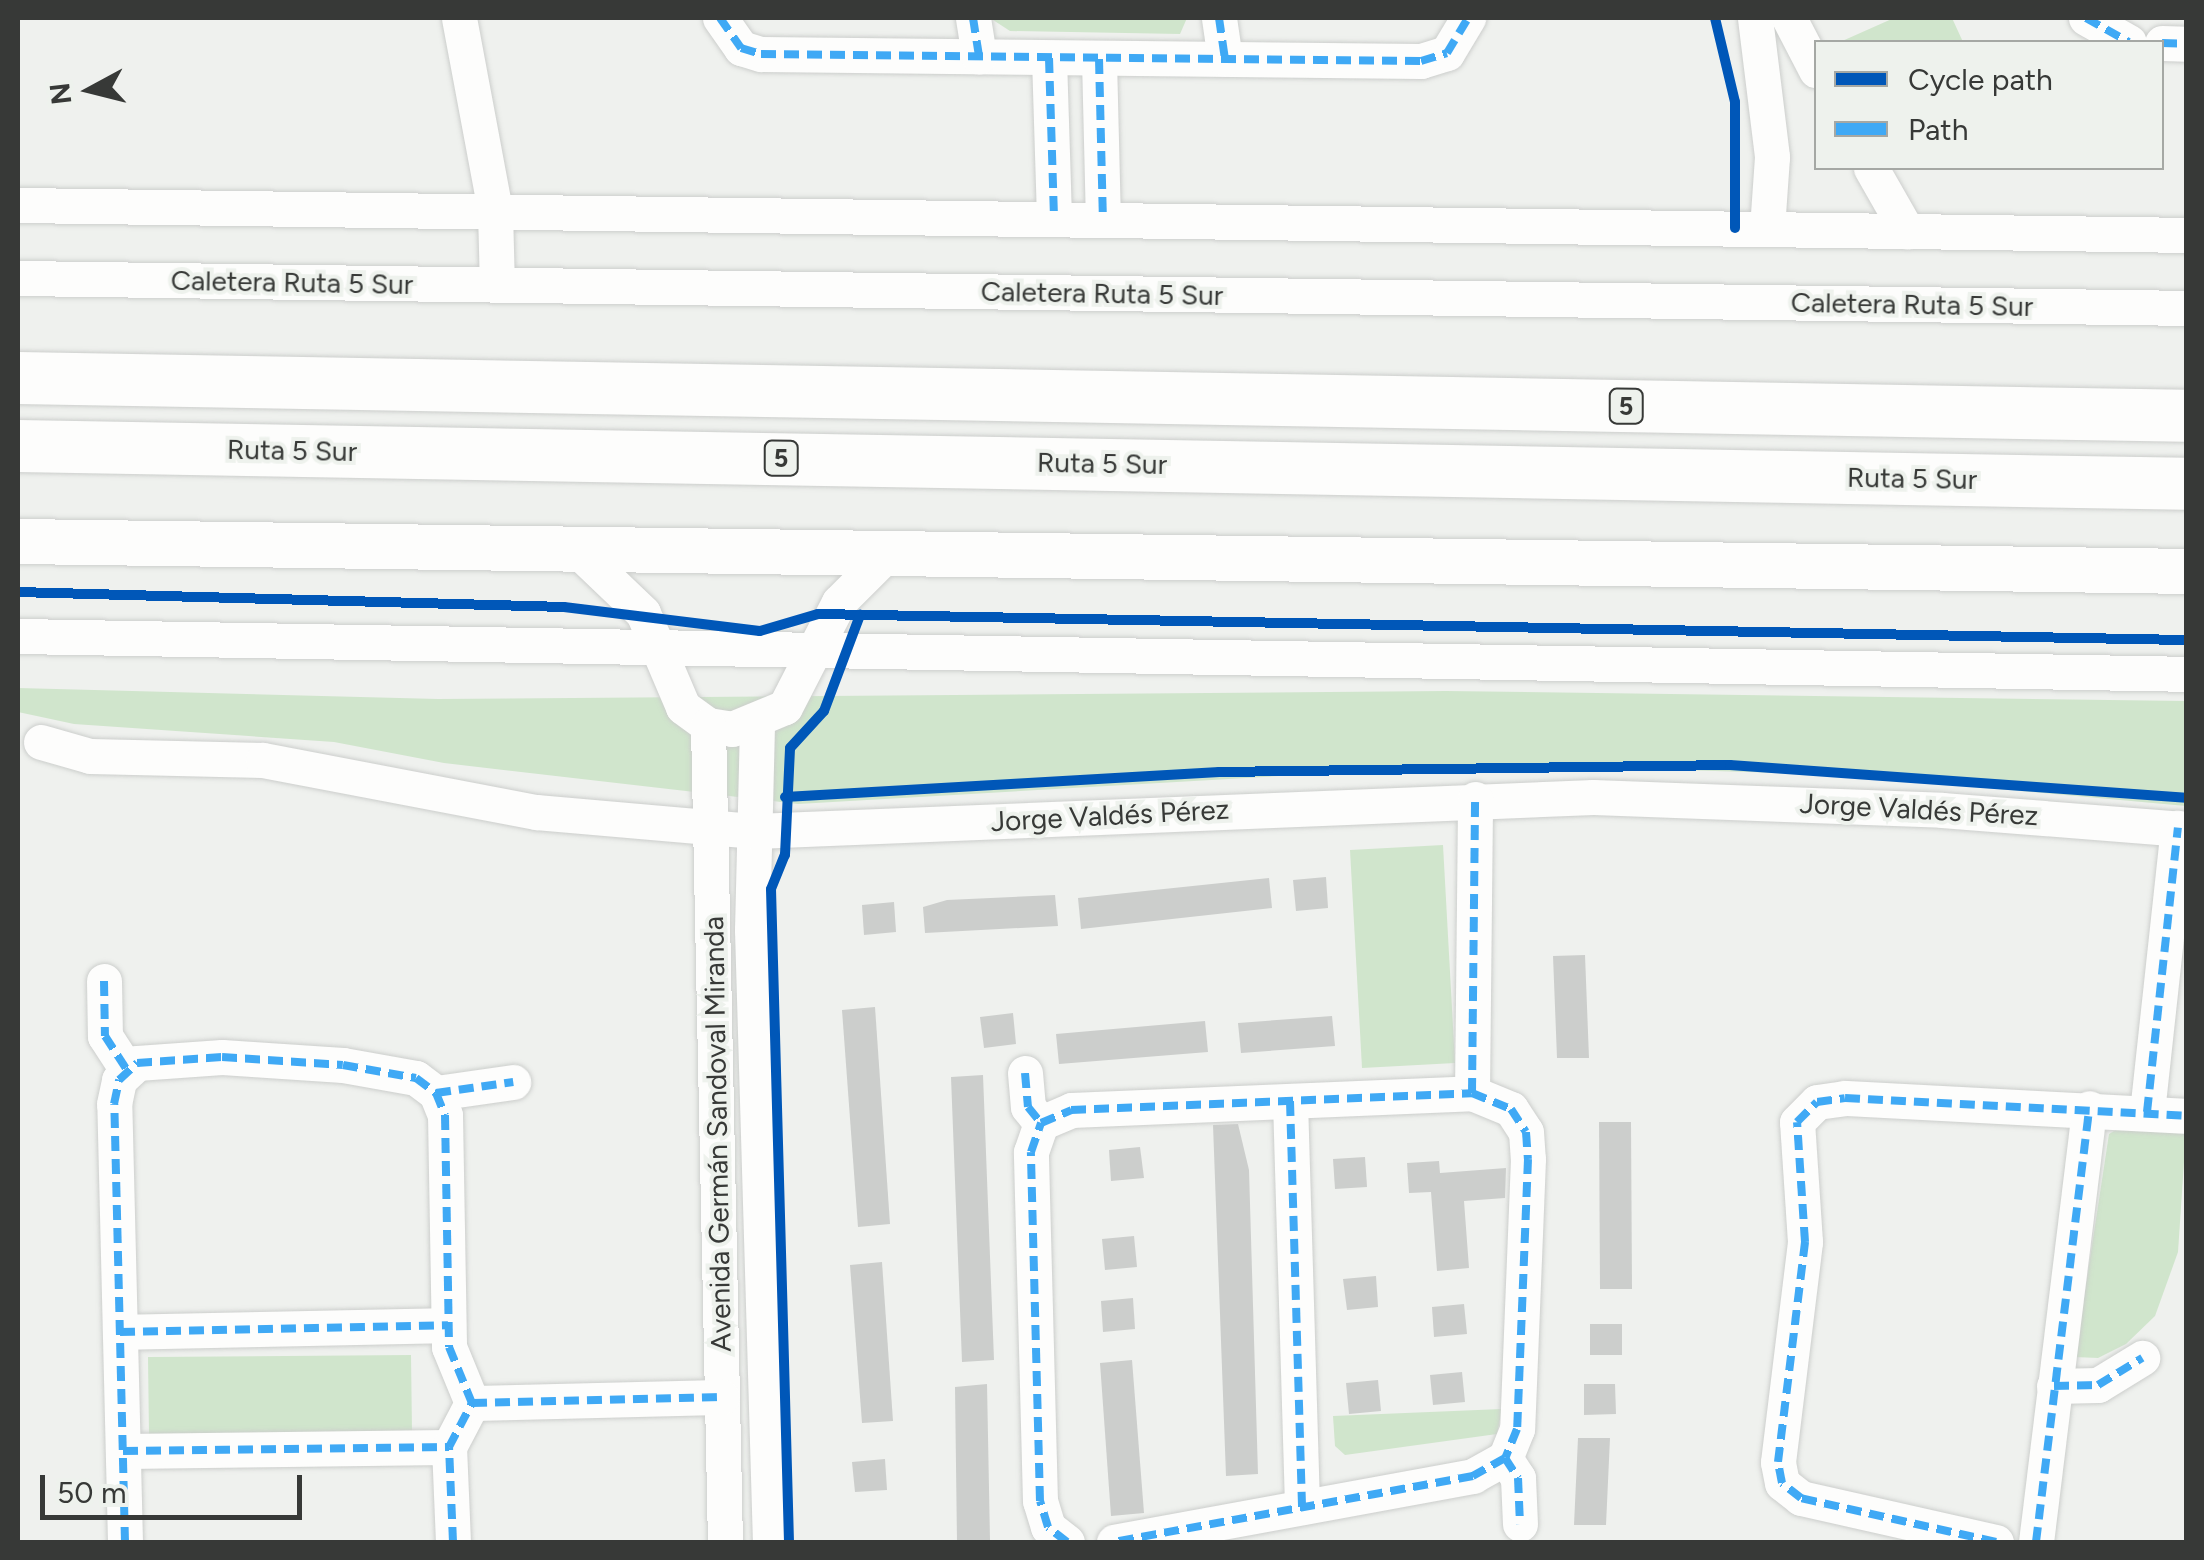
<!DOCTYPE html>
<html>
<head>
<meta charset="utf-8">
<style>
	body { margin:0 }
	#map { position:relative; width:2204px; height:1560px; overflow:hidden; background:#eff1ee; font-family:Figtree,sans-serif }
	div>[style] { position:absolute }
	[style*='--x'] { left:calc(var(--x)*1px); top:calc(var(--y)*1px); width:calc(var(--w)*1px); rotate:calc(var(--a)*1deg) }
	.green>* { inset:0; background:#d0e5cc }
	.building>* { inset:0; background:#cccecc }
	.roads { filter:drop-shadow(0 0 2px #cccecc) drop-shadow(0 0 2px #cccecc) }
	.minor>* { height:35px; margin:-17.5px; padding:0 17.5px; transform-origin:17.5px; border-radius:17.5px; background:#fdfdfc }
	.major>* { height:45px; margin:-22.5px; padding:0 22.5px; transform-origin:22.5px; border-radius:22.5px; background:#fdfdfc }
	.highway>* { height:52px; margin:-26px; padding:0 26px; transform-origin:26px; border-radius:26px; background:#fdfdfc }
	.quiet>* { height:8px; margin-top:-4px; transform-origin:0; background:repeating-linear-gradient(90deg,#3fa9f5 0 15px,transparent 0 23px) }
	.cycleway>* { height:10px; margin:-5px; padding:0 5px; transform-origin:5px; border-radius:5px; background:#0057b8 }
	span { translate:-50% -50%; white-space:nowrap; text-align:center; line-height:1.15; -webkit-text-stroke:8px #eef2ed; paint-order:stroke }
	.shield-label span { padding:2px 8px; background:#eef2ed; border:2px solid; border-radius:8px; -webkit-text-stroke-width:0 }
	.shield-label { font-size:25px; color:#373937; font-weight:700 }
	.street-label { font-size:28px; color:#373937 }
	.frame { position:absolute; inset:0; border:20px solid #373937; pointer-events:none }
	.legend { position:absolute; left:1814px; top:40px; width:350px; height:130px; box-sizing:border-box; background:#eef2ed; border:2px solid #a5a8a4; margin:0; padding:12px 18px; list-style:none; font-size:30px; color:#373937 }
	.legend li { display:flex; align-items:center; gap:20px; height:50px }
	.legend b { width:50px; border:2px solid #a5a8a4 }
	.north { position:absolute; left:40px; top:40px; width:100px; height:100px; -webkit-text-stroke:8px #eef2ed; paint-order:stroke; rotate:263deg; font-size:28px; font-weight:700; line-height:40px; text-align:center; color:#373937 }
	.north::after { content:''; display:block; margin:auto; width:35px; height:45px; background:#373937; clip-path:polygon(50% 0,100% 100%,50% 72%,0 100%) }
	.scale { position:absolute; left:40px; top:1475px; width:262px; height:45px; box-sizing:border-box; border:5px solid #373937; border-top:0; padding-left:12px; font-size:30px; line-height:35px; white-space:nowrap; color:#373937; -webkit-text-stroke:8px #eef2ed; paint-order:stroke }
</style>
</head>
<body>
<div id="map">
	<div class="green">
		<div style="clip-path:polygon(990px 18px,1187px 18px,1180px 34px,1010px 31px)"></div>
		<div style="clip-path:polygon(1894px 18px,1952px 18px,1963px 42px,1840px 42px)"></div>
		<div style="clip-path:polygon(18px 688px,438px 699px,1446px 691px,2186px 701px,2186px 806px,1844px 775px,1649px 769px,1331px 773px,798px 804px,444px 763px,334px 742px,74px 724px,18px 712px)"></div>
		<div style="clip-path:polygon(1443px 845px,1455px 1063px,1362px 1068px,1350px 850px)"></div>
		<div style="clip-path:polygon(2131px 1121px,2186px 1132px,2178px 1252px,2155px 1316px,2126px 1344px,2098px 1358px,2075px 1357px,2109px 1134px)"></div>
		<div style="clip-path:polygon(411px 1355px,412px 1433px,149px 1435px,148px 1357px)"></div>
		<div style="clip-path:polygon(1502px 1409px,1497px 1434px,1345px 1455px,1335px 1446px,1333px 1416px)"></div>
	</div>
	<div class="building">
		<div style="clip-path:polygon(1326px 877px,1328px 908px,1296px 911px,1293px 880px)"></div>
		<div style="clip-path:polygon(1269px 878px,1272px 908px,1081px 929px,1078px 898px)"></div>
		<div style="clip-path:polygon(1055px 895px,1058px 926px,925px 933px,923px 907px,947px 900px)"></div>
		<div style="clip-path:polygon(894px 902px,896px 932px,864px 935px,862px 905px)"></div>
		<div style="clip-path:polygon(1585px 955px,1589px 1058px,1557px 1058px,1553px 956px)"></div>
		<div style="clip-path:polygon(875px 1007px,890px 1224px,858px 1227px,842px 1010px)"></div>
		<div style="clip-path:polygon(1013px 1013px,1016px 1044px,984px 1048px,980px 1017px)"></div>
		<div style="clip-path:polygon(1332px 1016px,1335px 1046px,1241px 1053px,1238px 1023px)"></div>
		<div style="clip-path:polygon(1205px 1021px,1208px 1052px,1059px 1064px,1056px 1034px)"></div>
		<div style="clip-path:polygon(983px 1075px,994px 1360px,962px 1362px,951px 1077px)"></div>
		<div style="clip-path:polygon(1599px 1122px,1631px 1122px,1632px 1289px,1600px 1289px)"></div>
		<div style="clip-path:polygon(1238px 1124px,1249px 1170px,1258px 1474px,1226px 1476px,1213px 1125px)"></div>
		<div style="clip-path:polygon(1140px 1147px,1144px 1178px,1111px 1181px,1109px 1150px)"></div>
		<div style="clip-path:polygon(1365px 1157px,1367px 1187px,1335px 1189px,1333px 1159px)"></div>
		<div style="clip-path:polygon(1439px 1161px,1440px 1173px,1506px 1168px,1505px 1198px,1464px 1201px,1469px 1268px,1437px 1271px,1431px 1192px,1409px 1193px,1407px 1163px)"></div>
		<div style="clip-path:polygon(1134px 1236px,1137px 1267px,1105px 1270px,1102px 1239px)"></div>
		<div style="clip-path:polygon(882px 1262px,893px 1421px,862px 1423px,850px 1265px)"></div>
		<div style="clip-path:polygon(1376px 1276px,1378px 1307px,1347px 1310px,1343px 1279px)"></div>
		<div style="clip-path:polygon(1133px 1298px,1135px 1329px,1103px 1332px,1101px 1301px)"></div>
		<div style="clip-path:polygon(1464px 1304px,1467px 1334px,1434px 1337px,1432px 1307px)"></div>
		<div style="clip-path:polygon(1590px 1324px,1622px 1324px,1622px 1355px,1590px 1355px)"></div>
		<div style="clip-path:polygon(1132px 1360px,1144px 1513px,1111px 1516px,1100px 1363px)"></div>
		<div style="clip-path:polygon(1462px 1372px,1465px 1402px,1433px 1405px,1430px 1375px)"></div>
		<div style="clip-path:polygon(1378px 1380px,1381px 1411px,1349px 1414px,1346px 1383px)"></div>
		<div style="clip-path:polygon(987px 1384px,990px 1540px,957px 1542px,955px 1387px)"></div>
		<div style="clip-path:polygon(1584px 1384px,1615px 1384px,1616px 1414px,1584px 1415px)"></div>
		<div style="clip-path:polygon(1578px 1438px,1610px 1438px,1606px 1525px,1574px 1525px)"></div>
		<div style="clip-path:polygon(885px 1459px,887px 1490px,855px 1492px,852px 1462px)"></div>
	</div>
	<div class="roads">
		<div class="minor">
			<div style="--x:459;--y:18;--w:196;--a:79.4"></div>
			<div style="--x:495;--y:211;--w:74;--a:88.5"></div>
			<div style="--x:720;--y:18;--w:37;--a:55"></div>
			<div style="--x:741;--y:48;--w:21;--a:17"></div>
			<div style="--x:761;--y:54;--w:660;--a:0.61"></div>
			<div style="--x:1421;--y:61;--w:27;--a:-17"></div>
			<div style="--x:1447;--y:53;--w:41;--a:-59"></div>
			<div style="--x:973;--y:18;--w:39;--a:81"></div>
			<div style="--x:1219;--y:18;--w:41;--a:81.7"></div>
			<div style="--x:1755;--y:18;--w:140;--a:83"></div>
			<div style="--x:1772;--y:157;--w:72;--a:94"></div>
			<div style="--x:1789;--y:18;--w:59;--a:62.6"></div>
			<div style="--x:2086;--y:18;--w:49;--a:29.2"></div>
			<div style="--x:2162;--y:43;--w:24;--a:2"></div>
			<div style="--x:1049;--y:58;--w:161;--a:88.2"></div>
			<div style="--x:1099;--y:59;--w:160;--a:88.6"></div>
			<div style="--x:1871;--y:168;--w:73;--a:60.3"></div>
			<div style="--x:18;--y:205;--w:2168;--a:0.79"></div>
			<div style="--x:18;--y:278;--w:2168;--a:0.79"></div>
			<div style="--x:573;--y:546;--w:97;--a:43.7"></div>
			<div style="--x:643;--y:613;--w:102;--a:66.9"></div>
			<div style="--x:683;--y:707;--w:31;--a:36"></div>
			<div style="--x:708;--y:725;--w:24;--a:9"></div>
			<div style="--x:732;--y:729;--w:57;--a:-22.5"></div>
			<div style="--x:785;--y:707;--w:118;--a:-62.8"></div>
			<div style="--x:839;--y:602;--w:71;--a:-45"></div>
			<div style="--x:18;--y:636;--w:2168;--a:1"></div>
			<div style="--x:708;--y:725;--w:817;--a:88.81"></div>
			<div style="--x:757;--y:725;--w:205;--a:91.4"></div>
			<div style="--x:752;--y:930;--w:612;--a:88.32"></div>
			<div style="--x:41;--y:742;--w:51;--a:15.9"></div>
			<div style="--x:90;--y:756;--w:173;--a:1.3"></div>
			<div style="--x:263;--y:760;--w:278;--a:10.8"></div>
			<div style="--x:536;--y:812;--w:220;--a:5"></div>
			<div style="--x:755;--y:831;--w:839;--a:-2.32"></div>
			<div style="--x:1593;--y:797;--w:349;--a:2.1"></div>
			<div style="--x:1942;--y:810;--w:245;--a:4.5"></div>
			<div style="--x:104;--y:981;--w:55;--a:89"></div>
			<div style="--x:105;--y:1036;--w:40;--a:57.1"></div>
			<div style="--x:1025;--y:1073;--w:34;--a:85"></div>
			<div style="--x:1028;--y:1107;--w:21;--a:51"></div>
			<div style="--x:436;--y:1093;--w:78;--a:-8.1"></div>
			<div style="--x:1472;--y:1093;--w:294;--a:-89.4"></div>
			<div style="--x:1290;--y:1101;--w:406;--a:88.3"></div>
			<div style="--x:2147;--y:1112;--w:286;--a:-83.8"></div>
			<div style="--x:120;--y:1332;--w:328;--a:-1.2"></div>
			<div style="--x:2054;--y:1386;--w:44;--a:-1.3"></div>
			<div style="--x:2098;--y:1385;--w:52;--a:-31.5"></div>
			<div style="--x:123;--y:1451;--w:326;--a:-0.7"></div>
			<div style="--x:1505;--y:1458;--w:24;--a:57"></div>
			<div style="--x:1518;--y:1478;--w:46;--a:87.5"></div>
			<div style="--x:125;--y:1542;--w:438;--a:-91.4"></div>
			<div style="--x:114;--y:1104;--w:25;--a:-78"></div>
			<div style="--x:119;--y:1080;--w:25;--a:-43"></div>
			<div style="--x:137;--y:1063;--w:85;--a:-4"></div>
			<div style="--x:222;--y:1057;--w:121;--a:3.8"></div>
			<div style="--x:343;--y:1065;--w:74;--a:10.1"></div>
			<div style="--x:416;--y:1078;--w:25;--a:37"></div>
			<div style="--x:436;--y:1093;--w:24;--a:68"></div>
			<div style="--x:445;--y:1115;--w:232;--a:89"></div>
			<div style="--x:449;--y:1347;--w:61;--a:67.7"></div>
			<div style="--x:453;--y:1542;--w:95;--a:-92.4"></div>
			<div style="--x:449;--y:1447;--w:50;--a:-62.4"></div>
			<div style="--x:472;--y:1403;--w:250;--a:-1.4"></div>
			<div style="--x:1067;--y:1542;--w:24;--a:-142"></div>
			<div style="--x:1048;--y:1527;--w:27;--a:-107"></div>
			<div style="--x:1040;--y:1501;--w:349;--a:-91.5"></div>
			<div style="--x:1031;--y:1152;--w:31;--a:-71"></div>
			<div style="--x:1041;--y:1123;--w:33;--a:-23"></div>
			<div style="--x:1071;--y:1110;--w:401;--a:-2.4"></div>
			<div style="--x:1472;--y:1093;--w:42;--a:22.3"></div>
			<div style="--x:1511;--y:1109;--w:27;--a:57"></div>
			<div style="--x:1526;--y:1132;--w:27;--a:86"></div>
			<div style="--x:1528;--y:1159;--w:270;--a:92.3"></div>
			<div style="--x:1517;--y:1429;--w:31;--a:112"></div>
			<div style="--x:1505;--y:1458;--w:37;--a:151"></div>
			<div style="--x:1473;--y:1476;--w:365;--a:169.6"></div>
			<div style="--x:1996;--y:1542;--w:200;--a:-167.3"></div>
			<div style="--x:1801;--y:1498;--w:24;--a:-142"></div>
			<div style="--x:1782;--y:1483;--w:21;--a:-101"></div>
			<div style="--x:1778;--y:1462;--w:222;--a:-83"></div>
			<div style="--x:1805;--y:1242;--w:120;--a:-93.8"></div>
			<div style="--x:1797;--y:1122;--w:28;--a:-45"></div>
			<div style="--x:1817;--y:1102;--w:28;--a:-8"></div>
			<div style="--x:1845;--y:1098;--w:341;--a:3"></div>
			<div style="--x:2036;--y:1542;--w:437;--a:-83"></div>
		</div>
		<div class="major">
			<div style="--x:18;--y:541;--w:2168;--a:0.79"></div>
		</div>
		<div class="highway">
			<div style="--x:18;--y:378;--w:2168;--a:1"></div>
			<div style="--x:18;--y:446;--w:2168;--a:1"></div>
		</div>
	</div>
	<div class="quiet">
		<div style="--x:720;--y:18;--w:37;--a:55"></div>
		<div style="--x:741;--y:48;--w:21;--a:17"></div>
		<div style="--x:761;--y:54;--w:660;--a:0.61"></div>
		<div style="--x:1421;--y:61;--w:27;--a:-17"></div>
		<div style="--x:1447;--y:53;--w:41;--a:-59"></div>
		<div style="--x:973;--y:18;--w:39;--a:81"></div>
		<div style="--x:1219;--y:18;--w:41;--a:81.7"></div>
		<div style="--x:2086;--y:18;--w:49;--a:29.2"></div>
		<div style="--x:2162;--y:43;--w:24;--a:2"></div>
		<div style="--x:1049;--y:58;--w:161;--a:88.2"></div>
		<div style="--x:1099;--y:59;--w:160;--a:88.6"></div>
		<div style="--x:104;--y:981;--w:55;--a:89"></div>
		<div style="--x:105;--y:1036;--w:40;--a:57.1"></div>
		<div style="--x:1025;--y:1073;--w:34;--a:85"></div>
		<div style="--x:1028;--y:1107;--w:21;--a:51"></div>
		<div style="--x:436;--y:1093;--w:78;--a:-8.1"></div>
		<div style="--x:1472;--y:1093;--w:294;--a:-89.4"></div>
		<div style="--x:1290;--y:1101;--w:406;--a:88.3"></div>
		<div style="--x:2147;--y:1112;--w:286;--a:-83.8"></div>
		<div style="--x:120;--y:1332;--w:328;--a:-1.2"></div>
		<div style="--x:2054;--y:1386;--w:44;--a:-1.3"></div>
		<div style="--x:2098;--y:1385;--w:52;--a:-31.5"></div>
		<div style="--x:123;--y:1451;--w:326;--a:-0.7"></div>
		<div style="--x:1505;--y:1458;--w:24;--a:57"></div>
		<div style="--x:1518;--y:1478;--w:46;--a:87.5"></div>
		<div style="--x:125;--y:1542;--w:438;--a:-91.4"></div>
		<div style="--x:114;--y:1104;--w:25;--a:-78"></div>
		<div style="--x:119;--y:1080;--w:25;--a:-43"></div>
		<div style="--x:137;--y:1063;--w:85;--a:-4"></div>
		<div style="--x:222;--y:1057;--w:121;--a:3.8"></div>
		<div style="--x:343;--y:1065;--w:74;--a:10.1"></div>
		<div style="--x:416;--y:1078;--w:25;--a:37"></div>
		<div style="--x:436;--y:1093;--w:24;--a:68"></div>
		<div style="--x:445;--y:1115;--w:232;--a:89"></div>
		<div style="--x:449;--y:1347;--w:61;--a:67.7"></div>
		<div style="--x:453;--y:1542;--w:95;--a:-92.4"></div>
		<div style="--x:449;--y:1447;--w:50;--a:-62.4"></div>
		<div style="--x:472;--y:1403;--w:250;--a:-1.4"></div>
		<div style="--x:1067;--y:1542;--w:24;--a:-142"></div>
		<div style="--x:1048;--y:1527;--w:27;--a:-107"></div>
		<div style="--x:1040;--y:1501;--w:349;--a:-91.5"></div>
		<div style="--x:1031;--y:1152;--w:31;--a:-71"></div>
		<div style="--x:1041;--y:1123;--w:33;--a:-23"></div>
		<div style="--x:1071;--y:1110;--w:401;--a:-2.4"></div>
		<div style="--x:1472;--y:1093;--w:42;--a:22.3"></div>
		<div style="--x:1511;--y:1109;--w:27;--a:57"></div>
		<div style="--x:1526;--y:1132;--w:27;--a:86"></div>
		<div style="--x:1528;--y:1159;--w:270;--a:92.3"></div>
		<div style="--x:1517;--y:1429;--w:31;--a:112"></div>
		<div style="--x:1505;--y:1458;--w:37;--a:151"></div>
		<div style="--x:1473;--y:1476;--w:365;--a:169.6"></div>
		<div style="--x:1996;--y:1542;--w:200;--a:-167.3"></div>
		<div style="--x:1801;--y:1498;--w:24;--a:-142"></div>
		<div style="--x:1782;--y:1483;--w:21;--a:-101"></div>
		<div style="--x:1778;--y:1462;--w:222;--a:-83"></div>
		<div style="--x:1805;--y:1242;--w:120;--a:-93.8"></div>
		<div style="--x:1797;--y:1122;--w:28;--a:-45"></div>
		<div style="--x:1817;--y:1102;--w:28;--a:-8"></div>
		<div style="--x:1845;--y:1098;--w:341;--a:3"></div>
		<div style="--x:2036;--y:1542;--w:437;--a:-83"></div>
	</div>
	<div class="cycleway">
		<div style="--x:1715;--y:18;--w:86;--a:76.6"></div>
		<div style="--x:1735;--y:102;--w:126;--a:90"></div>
		<div style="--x:18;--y:592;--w:546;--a:1.57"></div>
		<div style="--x:564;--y:607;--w:197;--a:7"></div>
		<div style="--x:760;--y:631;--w:60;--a:-16.3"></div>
		<div style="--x:818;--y:614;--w:1368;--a:1.09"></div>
		<div style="--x:785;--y:797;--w:435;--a:-3.3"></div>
		<div style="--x:1219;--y:772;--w:511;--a:-0.78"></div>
		<div style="--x:1730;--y:765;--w:457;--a:4.1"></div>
		<div style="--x:789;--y:1542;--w:653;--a:-91.58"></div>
		<div style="--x:771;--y:889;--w:37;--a:-68"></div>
		<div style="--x:785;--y:855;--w:107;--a:-87.3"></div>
		<div style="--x:790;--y:748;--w:50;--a:-47.4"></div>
		<div style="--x:824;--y:711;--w:103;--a:-69.4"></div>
	</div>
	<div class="shield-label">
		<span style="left:1626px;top:406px">5</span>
		<span style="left:781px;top:458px">5</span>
	</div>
	<div class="street-label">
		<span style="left:292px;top:282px;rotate:1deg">Caletera Ruta 5 Sur</span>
		<span style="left:1102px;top:293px;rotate:1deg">Caletera Ruta 5 Sur</span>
		<span style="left:1912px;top:304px;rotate:1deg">Caletera Ruta 5 Sur</span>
		<span style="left:292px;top:450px;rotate:1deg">Ruta 5 Sur</span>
		<span style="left:1102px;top:463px;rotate:1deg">Ruta 5 Sur</span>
		<span style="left:1912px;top:478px;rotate:1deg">Ruta 5 Sur</span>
		<span style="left:1919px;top:809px;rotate:3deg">Jorge Valdés Pérez</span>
		<span style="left:1110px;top:815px;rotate:-3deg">Jorge Valdés Pérez</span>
		<span style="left:717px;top:1134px;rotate:-91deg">Avenida Germán Sandoval Miranda</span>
	</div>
	<div class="frame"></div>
	<ul class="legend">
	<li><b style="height:12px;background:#0057b8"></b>Cycle path</li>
	<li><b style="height:12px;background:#3fa9f5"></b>Path</li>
	</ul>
	<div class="north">N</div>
	<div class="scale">50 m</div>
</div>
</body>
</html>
